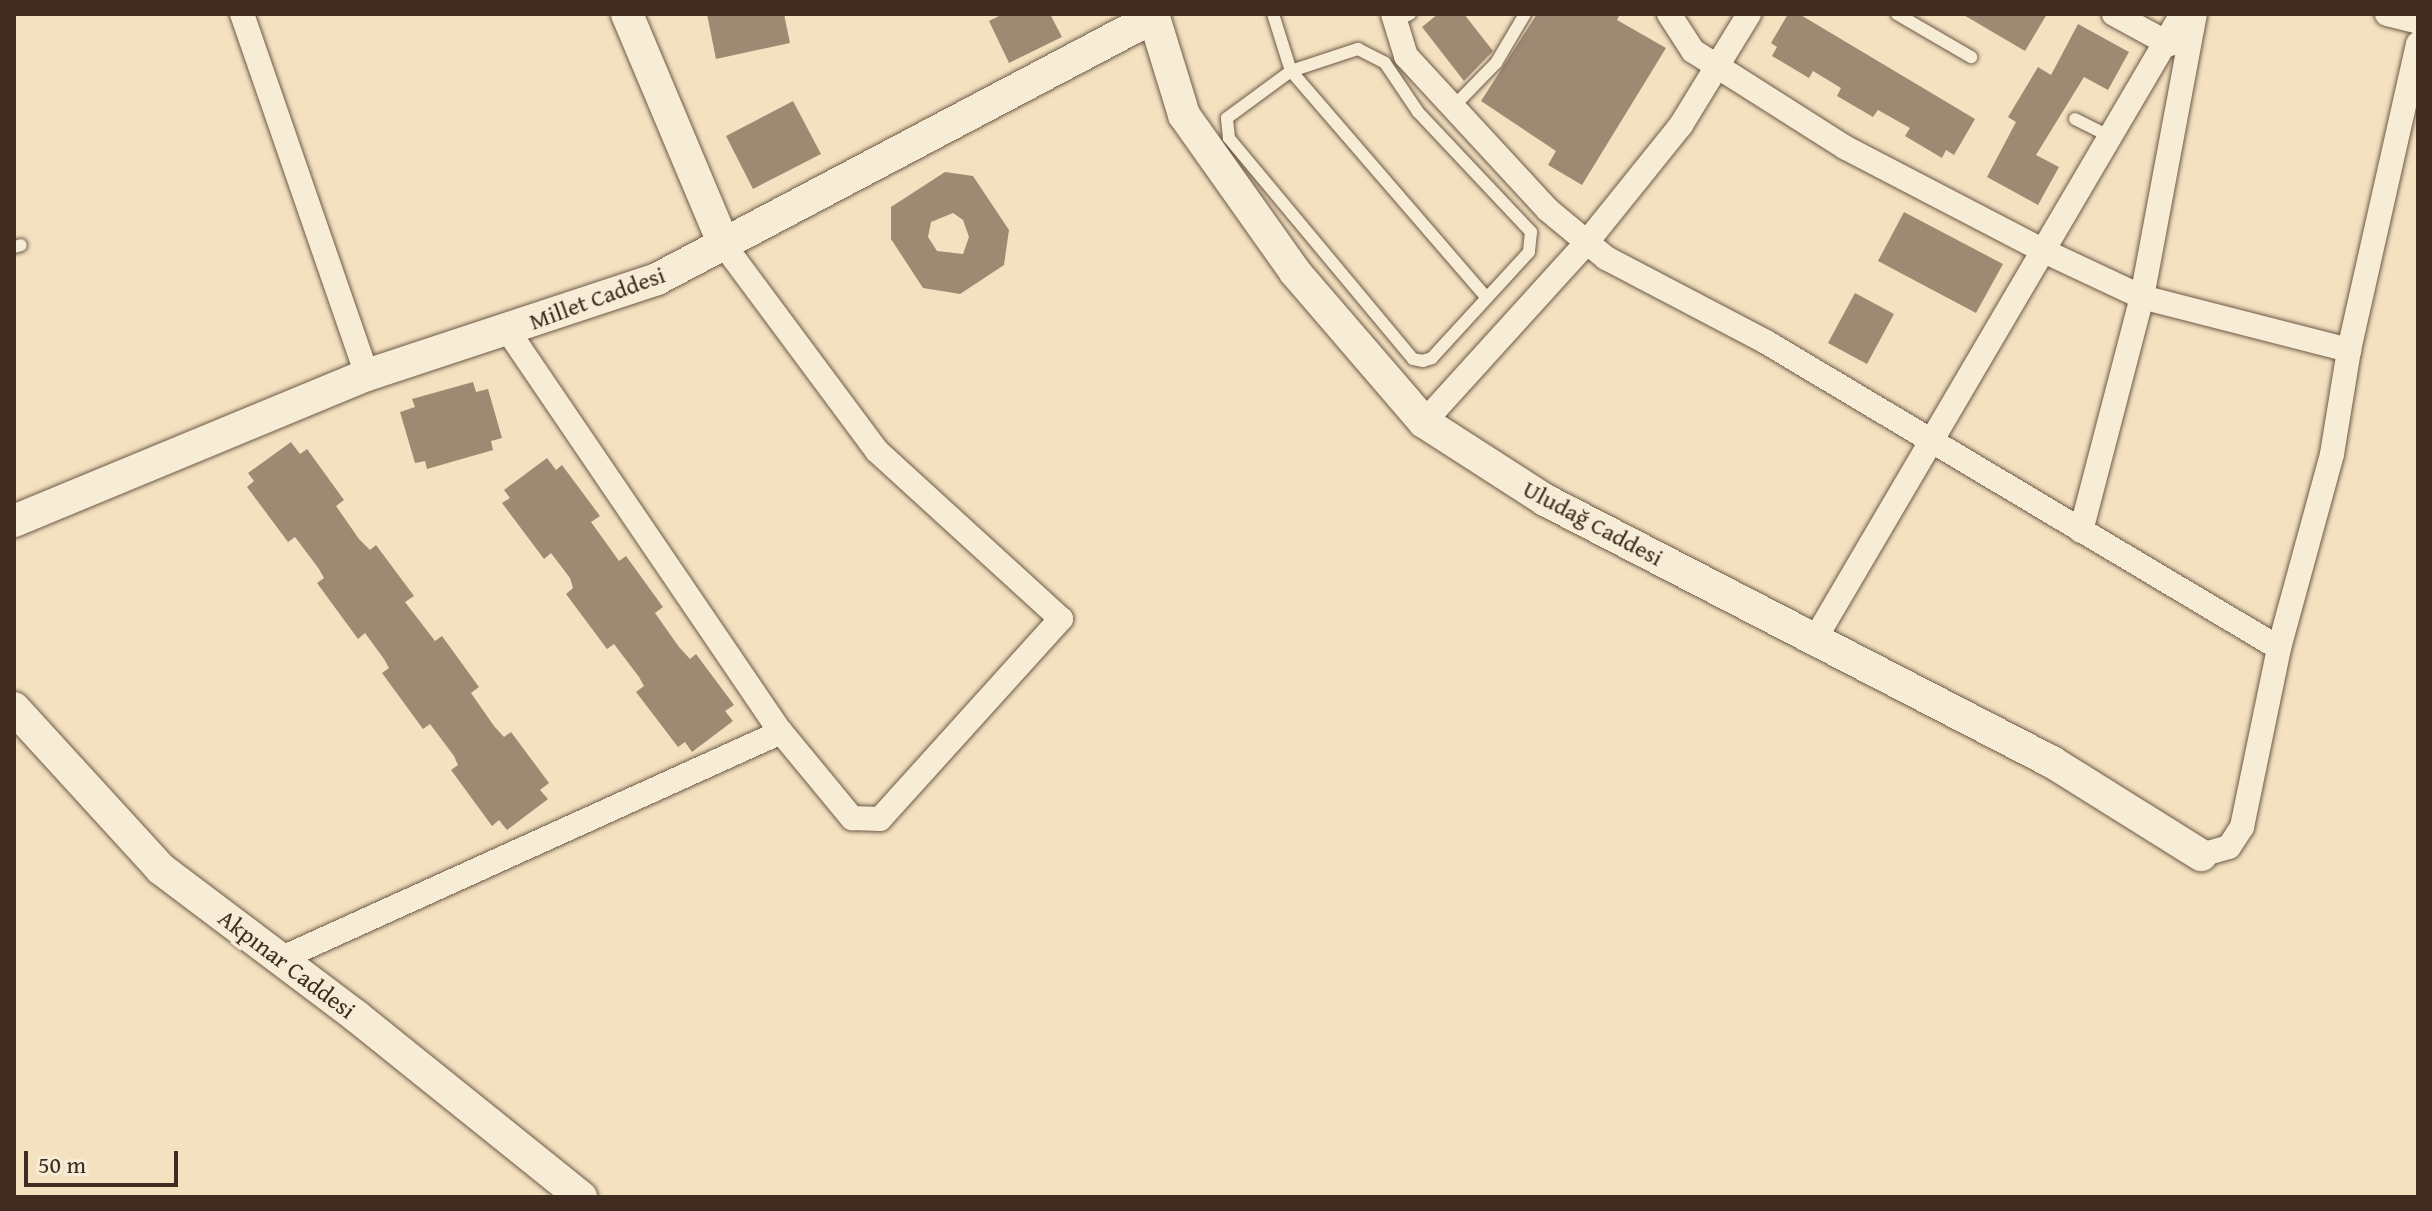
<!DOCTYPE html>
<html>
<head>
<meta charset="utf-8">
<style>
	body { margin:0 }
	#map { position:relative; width:2432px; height:1211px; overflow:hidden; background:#f3e1bf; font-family:"Gentium Book Plus",serif }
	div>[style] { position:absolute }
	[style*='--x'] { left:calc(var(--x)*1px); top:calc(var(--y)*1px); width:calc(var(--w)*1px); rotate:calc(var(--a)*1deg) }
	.building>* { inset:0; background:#9e8a73 }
	.roads { filter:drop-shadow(0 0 2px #6e5948) drop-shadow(0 0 2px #6e5948) }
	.lane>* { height:12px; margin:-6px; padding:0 6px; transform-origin:6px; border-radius:6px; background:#f7ecd5 }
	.street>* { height:24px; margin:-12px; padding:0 12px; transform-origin:12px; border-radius:12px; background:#f7ecd5 }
	.secondary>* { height:32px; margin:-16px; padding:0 16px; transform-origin:16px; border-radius:16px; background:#f7ecd5 }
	span { translate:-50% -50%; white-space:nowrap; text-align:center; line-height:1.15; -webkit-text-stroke:7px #f7ecd5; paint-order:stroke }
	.street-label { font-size:24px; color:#412c21 }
	.frame { position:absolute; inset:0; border:16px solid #412c21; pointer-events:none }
	.scale { position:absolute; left:24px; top:1151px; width:154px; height:36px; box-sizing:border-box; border:4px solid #412c21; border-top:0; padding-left:10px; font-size:24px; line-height:28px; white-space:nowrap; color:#412c21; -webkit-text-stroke:6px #f7ecd5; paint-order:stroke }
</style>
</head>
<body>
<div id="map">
	<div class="building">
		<div style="clip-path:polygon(707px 14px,784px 14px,790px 43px,716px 59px)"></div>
		<div style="clip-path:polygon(1003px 14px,1050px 14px,1062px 37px,1009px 63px,989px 21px)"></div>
		<div style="clip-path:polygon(1438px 14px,1464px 14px,1493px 51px,1464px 81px,1422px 27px)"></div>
		<div style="clip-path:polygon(1537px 14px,1620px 14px,1617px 20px,1666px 48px,1582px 185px,1548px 165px,1556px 151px,1481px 101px)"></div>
		<div style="clip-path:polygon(1788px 14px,1799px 14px,1975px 119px,1954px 155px,1946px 150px,1942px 158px,1905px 136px,1910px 128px,1878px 110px,1873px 117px,1837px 96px,1841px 88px,1813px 71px,1809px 78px,1772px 56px,1777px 47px,1771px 43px)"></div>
		<div style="clip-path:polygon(1962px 14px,2047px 14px,2025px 51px)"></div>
		<div style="clip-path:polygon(2078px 24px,2129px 52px,2108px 90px,2084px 77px,2036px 155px,2059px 167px,2038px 205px,1987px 177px,2016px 122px,2008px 117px,2038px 67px,2051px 75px)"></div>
		<div style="clip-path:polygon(793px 101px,821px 154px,753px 189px,726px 136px)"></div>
		<div style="clip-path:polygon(evenodd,945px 172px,973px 176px,1009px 230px,1004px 265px,960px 294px,923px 288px,891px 239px,891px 207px,945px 172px,953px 213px,963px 220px,969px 237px,963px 254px,937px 251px,928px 237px,931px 222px,953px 213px)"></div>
		<div style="clip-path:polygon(1904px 212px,2003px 264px,1976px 313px,1878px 261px)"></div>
		<div style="clip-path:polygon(1855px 293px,1894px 314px,1867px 364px,1828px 343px)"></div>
		<div style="clip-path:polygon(473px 382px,476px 392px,488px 389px,502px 438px,491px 441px,493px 450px,427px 469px,425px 461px,415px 463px,400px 412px,415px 407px,412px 399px)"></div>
		<div style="clip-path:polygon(291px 442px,300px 454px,307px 449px,344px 500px,336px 506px,359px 539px,370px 550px,376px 545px,414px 596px,405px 602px,435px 641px,442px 636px,479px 687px,471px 693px,494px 726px,504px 737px,511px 732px,549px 783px,540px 790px,548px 799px,507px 830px,499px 820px,492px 826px,451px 770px,458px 765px,454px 756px,430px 724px,423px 729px,382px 673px,389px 668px,384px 659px,365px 633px,358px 639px,317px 583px,324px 578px,319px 569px,295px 537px,288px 542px,247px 487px,254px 481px,248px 473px)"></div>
		<div style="clip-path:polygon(547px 458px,556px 470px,562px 465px,600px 516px,591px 522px,619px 561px,626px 556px,663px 607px,655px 613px,679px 647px,690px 659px,696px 654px,734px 705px,725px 711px,733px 721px,692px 752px,685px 742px,678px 747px,636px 692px,644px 686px,639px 677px,614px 644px,607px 649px,566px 594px,573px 588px,570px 578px,551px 553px,544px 559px,502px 503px,510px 498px,504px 490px)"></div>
	</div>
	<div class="roads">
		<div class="lane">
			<div style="--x:1273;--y:14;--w:60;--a:72.5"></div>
			<div style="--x:1291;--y:71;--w:297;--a:49.2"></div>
			<div style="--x:1897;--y:14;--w:86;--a:30.2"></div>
			<div style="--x:1396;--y:21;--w:16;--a:-27"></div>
			<div style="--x:1358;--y:49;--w:30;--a:27"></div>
			<div style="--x:1385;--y:63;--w:59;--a:56"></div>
			<div style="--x:1418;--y:112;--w:165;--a:46.7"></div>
			<div style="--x:1531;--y:232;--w:20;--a:96"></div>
			<div style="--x:1529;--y:252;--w:144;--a:132.5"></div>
			<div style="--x:1432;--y:358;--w:9;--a:162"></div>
			<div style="--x:1423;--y:361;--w:10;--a:-169"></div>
			<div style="--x:1413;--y:359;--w:288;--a:-129.8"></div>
			<div style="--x:1229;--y:138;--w:20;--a:-96"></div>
			<div style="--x:1227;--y:118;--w:79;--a:-36.3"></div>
			<div style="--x:1291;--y:71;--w:71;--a:-18.2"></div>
			<div style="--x:1453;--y:107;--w:62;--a:-45.7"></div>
			<div style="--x:1496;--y:63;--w:57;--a:-59.4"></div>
			<div style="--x:2075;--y:119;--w:42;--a:26.6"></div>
			<div style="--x:14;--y:247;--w:7;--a:-16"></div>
		</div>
		<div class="street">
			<div style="--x:242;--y:14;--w:382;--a:70.9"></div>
			<div style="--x:1393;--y:14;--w:44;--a:72.8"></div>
			<div style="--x:1406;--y:56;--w:209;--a:47.3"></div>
			<div style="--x:1548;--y:210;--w:75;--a:39.6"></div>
			<div style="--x:1606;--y:258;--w:181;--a:27.7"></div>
			<div style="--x:1766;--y:342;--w:597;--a:30.82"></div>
			<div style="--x:1669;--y:14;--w:44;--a:57"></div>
			<div style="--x:1693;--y:51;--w:32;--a:32"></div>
			<div style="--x:1720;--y:68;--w:149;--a:32.4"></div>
			<div style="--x:1846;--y:148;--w:225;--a:27.5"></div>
			<div style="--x:2046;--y:252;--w:106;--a:25.1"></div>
			<div style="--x:2142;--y:297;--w:214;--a:14.4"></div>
			<div style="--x:2114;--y:14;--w:63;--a:28.6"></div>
			<div style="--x:2387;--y:14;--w:32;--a:14"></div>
			<div style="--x:508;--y:331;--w:485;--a:55.8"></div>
			<div style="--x:781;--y:732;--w:112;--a:50.5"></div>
			<div style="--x:852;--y:818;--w:28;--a:2"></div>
			<div style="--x:880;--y:819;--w:270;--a:-47.9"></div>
			<div style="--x:1061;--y:619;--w:249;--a:-137.6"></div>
			<div style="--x:877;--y:451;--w:257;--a:-126.6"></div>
			<div style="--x:1424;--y:422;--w:243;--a:-47.8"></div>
			<div style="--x:1587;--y:242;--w:150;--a:-51.2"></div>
			<div style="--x:1681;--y:125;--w:130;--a:-58.5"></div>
			<div style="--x:2081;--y:531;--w:242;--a:-75.4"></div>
			<div style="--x:2142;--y:297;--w:288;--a:-79.4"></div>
			<div style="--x:1815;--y:639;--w:725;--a:-59.58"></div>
			<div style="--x:2201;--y:855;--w:29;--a:-16"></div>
			<div style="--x:2229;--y:847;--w:24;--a:-57"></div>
			<div style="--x:2242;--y:827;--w:183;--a:-78.3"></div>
			<div style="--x:2279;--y:648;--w:201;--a:-74.7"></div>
			<div style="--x:2332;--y:454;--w:105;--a:-80.7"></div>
			<div style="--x:2349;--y:350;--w:314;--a:-77.3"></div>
			<div style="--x:280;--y:959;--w:550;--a:-24.37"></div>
		</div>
		<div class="secondary">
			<div style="--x:627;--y:14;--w:251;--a:67.2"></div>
			<div style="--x:1153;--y:14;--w:106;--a:72.9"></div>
			<div style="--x:1184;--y:115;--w:192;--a:54.7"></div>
			<div style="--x:1295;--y:272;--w:198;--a:49.3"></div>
			<div style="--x:1424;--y:422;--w:144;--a:32.8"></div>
			<div style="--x:1545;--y:500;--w:571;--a:27.33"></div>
			<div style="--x:2052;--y:762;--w:176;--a:32"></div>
			<div style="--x:14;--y:521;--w:382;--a:-22.5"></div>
			<div style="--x:367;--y:375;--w:305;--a:-18.3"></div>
			<div style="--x:657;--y:279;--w:562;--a:-27.8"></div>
			<div style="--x:14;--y:708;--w:218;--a:47.6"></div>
			<div style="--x:161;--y:869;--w:244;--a:37"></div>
			<div style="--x:356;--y:1016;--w:289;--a:38.8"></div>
		</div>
	</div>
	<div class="street-label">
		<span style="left:597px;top:298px;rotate:-20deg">Millet Caddesi</span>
		<span style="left:1593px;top:523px;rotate:28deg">Uludağ Caddesi</span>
		<span style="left:287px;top:964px;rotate:37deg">Akpınar Caddesi</span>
	</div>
	<div class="frame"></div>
	<div class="scale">50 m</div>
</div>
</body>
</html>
